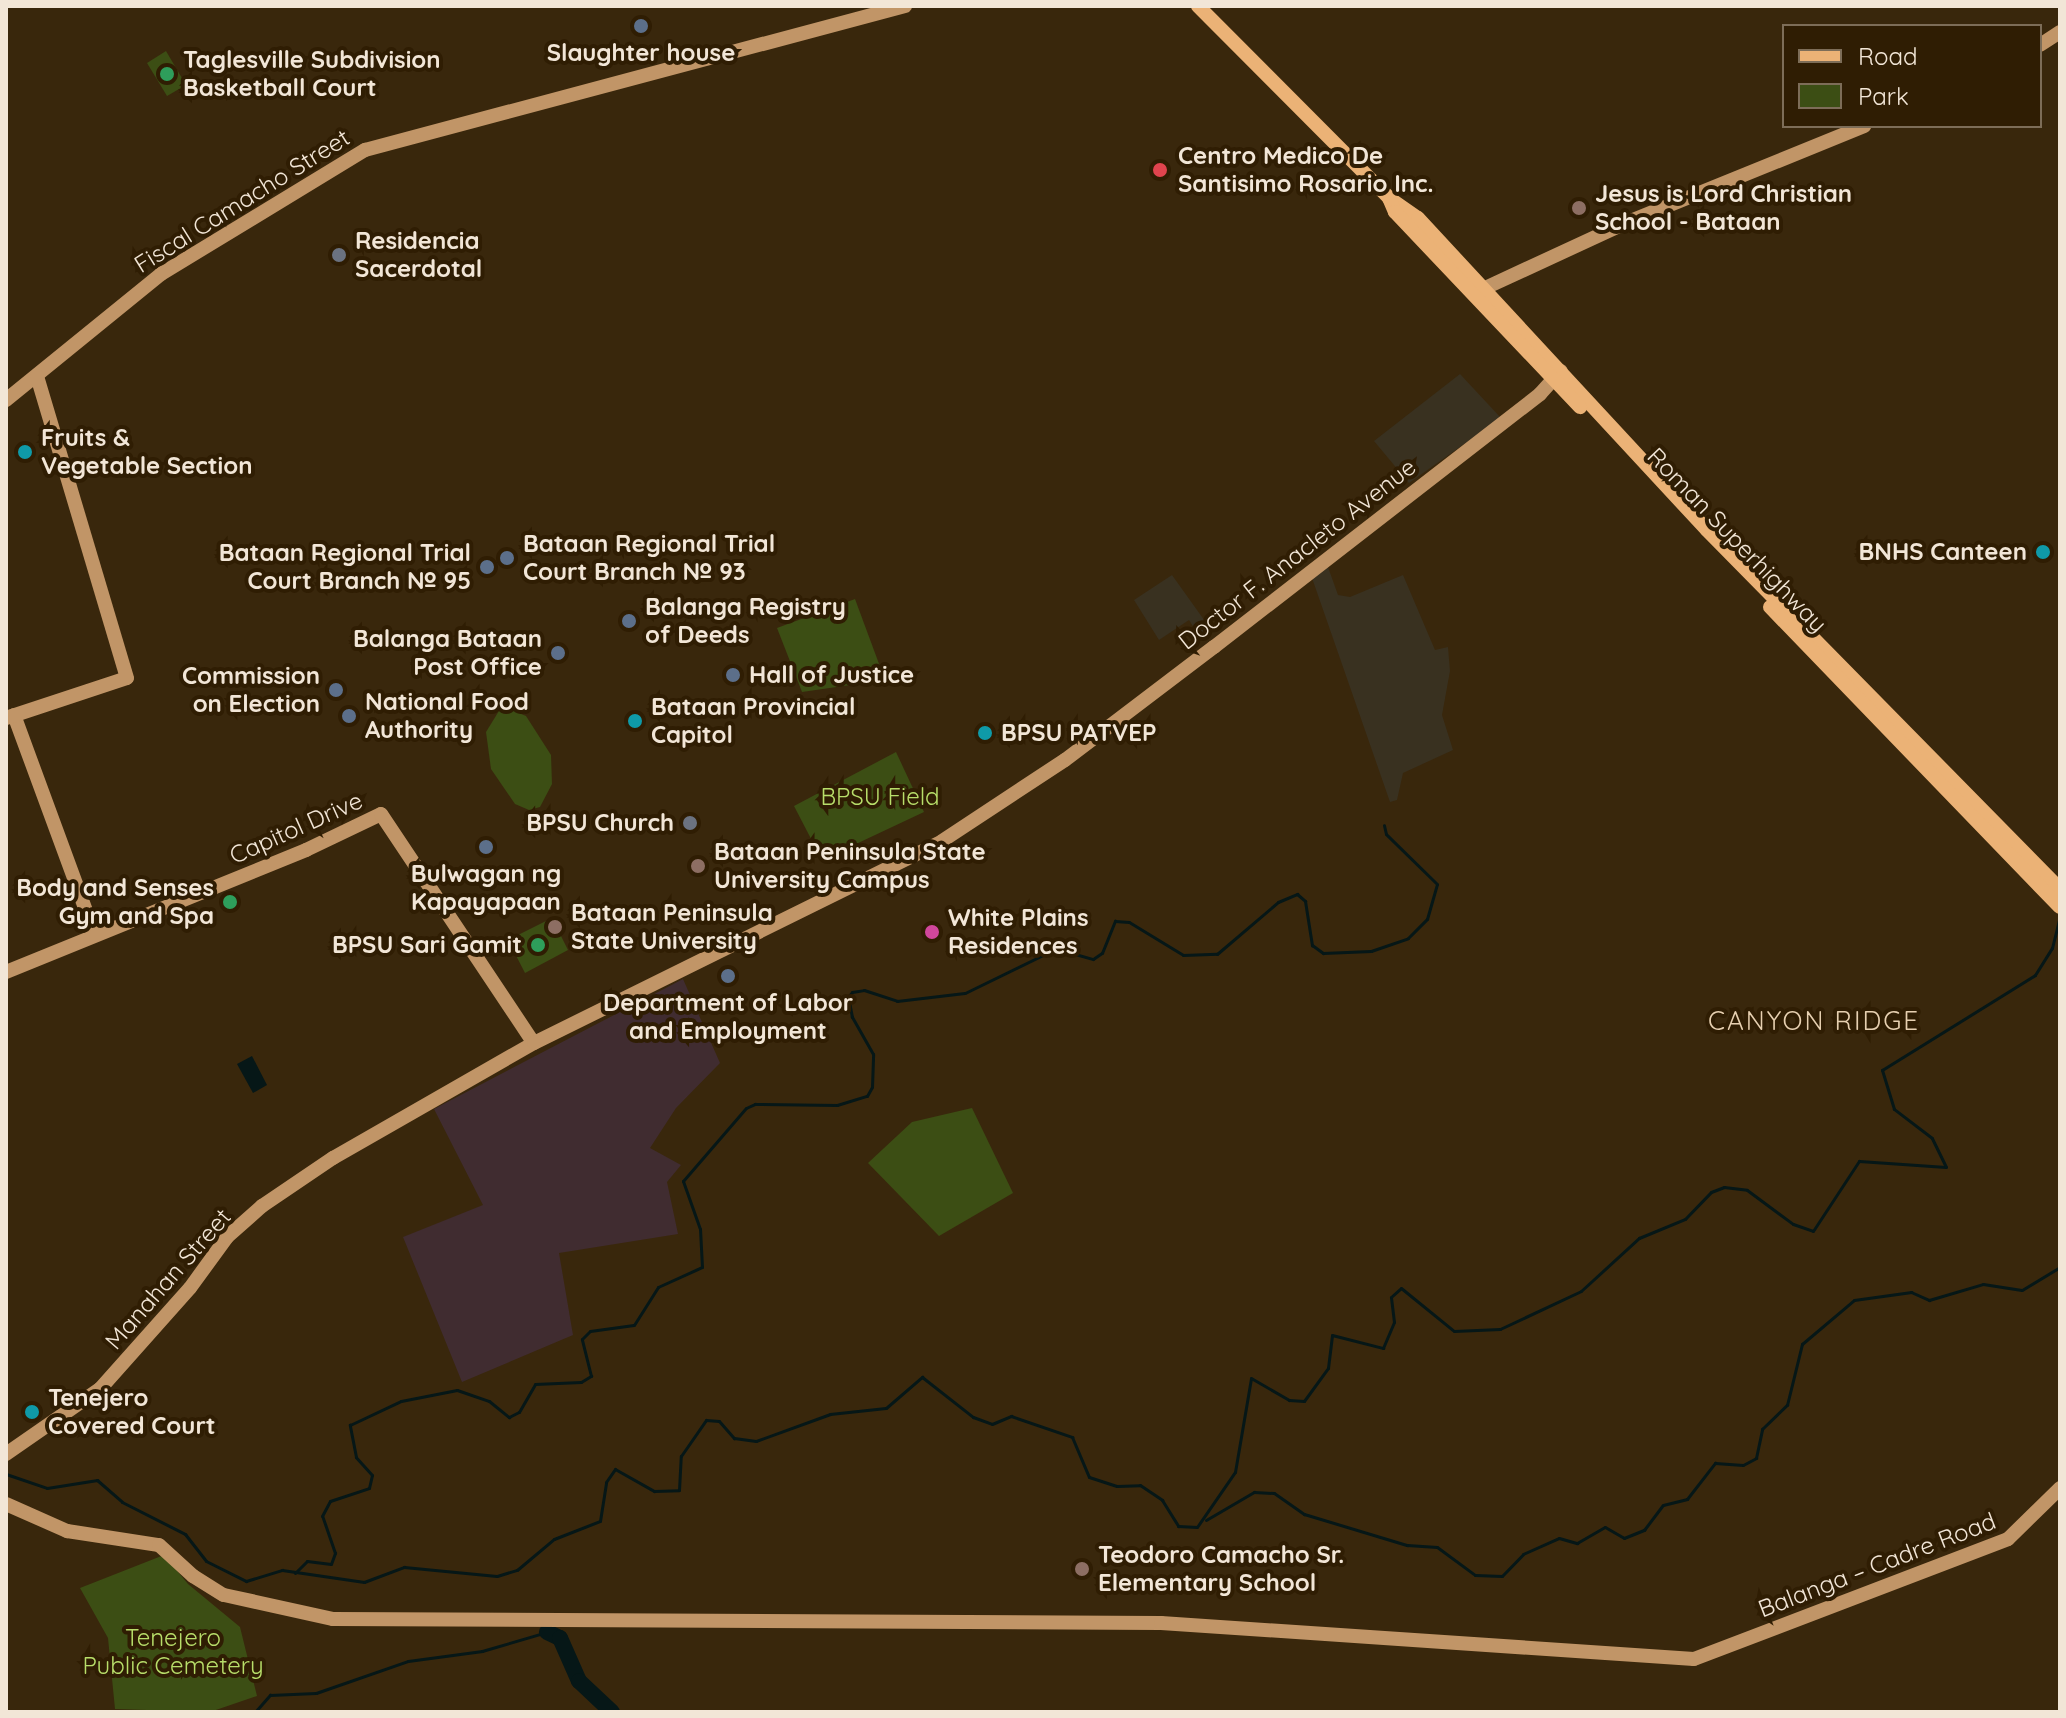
<!DOCTYPE html>
<html>
<head>
<meta charset="utf-8">
<style>
	body { margin:0 }
	#map { position:relative; width:2066px; height:1718px; overflow:hidden; background:#39270c; font-family:Quicksand,sans-serif }
	div>[style] { position:absolute }
	[style*='--x'] { left:calc(var(--x)*1px); top:calc(var(--y)*1px); width:calc(var(--w)*1px); rotate:calc(var(--a)*1deg) }
	.industrial>* { inset:0; background:#393120 }
	.medical>* { inset:0; background:#402c30 }
	.green>* { inset:0; background:#3c4e14 }
	.water>* { inset:0; background:#061717 }
	.stream>* { height:3px; margin:-1.5px; padding:0 1.5px; transform-origin:1.5px; border-radius:1.5px; background:#061717 }
	.river>* { height:16px; margin:-8px; padding:0 8px; transform-origin:8px; border-radius:8px; background:#061717 }
	.secondary>* { height:14px; margin:-7px; padding:0 7px; transform-origin:7px; border-radius:7px; background:#c19567 }
	.primary>* { height:14px; margin:-7px; padding:0 7px; transform-origin:7px; border-radius:7px; background:#ebb276 }
	.dots>* { width:22px; height:22px; translate:-50% -50%; box-sizing:border-box; border:4px solid #2f1d03; border-radius:50% }
	span { translate:-50% -50%; white-space:nowrap; text-align:center; line-height:1.15; -webkit-text-stroke:8px #2f1d03; paint-order:stroke }
	.poi-label { font-size:24px; color:#f2e6d7; font-weight:700 }
	.left { translate:0 -50%; text-align:left }
	.right { translate:-100% -50%; text-align:right }
	.street-label { font-size:24px; color:#f2e6d7 }
	.park-label { font-size:24px; color:#b8de6a }
	.neighbourhood-label { font-size:26px; color:#e7d0b1; letter-spacing:2px }
	.frame { position:absolute; inset:0; border:8px solid #f2e6d7; pointer-events:none }
	.legend { position:absolute; left:1782px; top:24px; width:260px; height:104px; box-sizing:border-box; background:#2f1d03; border:2px solid #7d6d58; margin:0; padding:10px 14px; list-style:none; font-size:24px; color:#f2e6d7 }
	.legend li { display:flex; align-items:center; gap:16px; height:40px }
	.legend b { width:40px; border:2px solid #7d6d58 }
</style>
</head>
<body>
<div id="map">
	<div class="industrial">
		<div style="clip-path:polygon(1460px 374px,1501px 418px,1409px 483px,1374px 441px)"></div>
		<div style="clip-path:polygon(1328px 567px,1338px 595px,1350px 597px,1403px 575px,1435px 650px,1448px 647px,1450px 671px,1442px 715px,1453px 750px,1403px 773px,1397px 800px,1390px 802px,1312px 578px)"></div>
		<div style="clip-path:polygon(1172px 575px,1212px 631px,1201px 639px,1189px 620px,1159px 640px,1134px 600px)"></div>
	</div>
	<div class="medical">
		<div style="clip-path:polygon(683px 979px,720px 1063px,676px 1108px,650px 1148px,681px 1165px,667px 1182px,678px 1234px,559px 1253px,573px 1335px,462px 1382px,403px 1237px,483px 1205px,434px 1109px)"></div>
	</div>
	<div class="green">
		<div style="clip-path:polygon(166px 51px,186px 85px,167px 96px,147px 63px)"></div>
		<div style="clip-path:polygon(855px 599px,885px 680px,802px 692px,777px 628px)"></div>
		<div style="clip-path:polygon(502px 706px,526px 716px,551px 755px,552px 784px,540px 807px,529px 810px,515px 804px,491px 769px,486px 732px)"></div>
		<div style="clip-path:polygon(896px 752px,924px 812px,822px 860px,794px 806px)"></div>
		<div style="clip-path:polygon(552px 918px,568px 950px,525px 973px,508px 940px)"></div>
		<div style="clip-path:polygon(972px 1108px,1013px 1193px,939px 1236px,868px 1163px,912px 1122px)"></div>
		<div style="clip-path:polygon(164px 1555px,188px 1584px,240px 1627px,257px 1696px,210px 1712px,115px 1709px,108px 1638px,80px 1588px)"></div>
	</div>
	<div class="water">
		<div style="clip-path:polygon(252px 1056px,267px 1085px,253px 1093px,237px 1064px)"></div>
	</div>
	<div class="stream">
		<div style="--x:6;--y:1474;--w:43;--a:18.9"></div>
		<div style="--x:47;--y:1488;--w:51;--a:-9.1"></div>
		<div style="--x:97;--y:1480;--w:33;--a:41"></div>
		<div style="--x:122;--y:1502;--w:71;--a:26.9"></div>
		<div style="--x:185;--y:1534;--w:34;--a:52"></div>
		<div style="--x:206;--y:1561;--w:45;--a:26.6"></div>
		<div style="--x:246;--y:1581;--w:38;--a:-17"></div>
		<div style="--x:282;--y:1570;--w:83;--a:8.3"></div>
		<div style="--x:364;--y:1582;--w:43;--a:-20.6"></div>
		<div style="--x:404;--y:1567;--w:93;--a:5.5"></div>
		<div style="--x:497;--y:1576;--w:21;--a:-17"></div>
		<div style="--x:517;--y:1570;--w:48;--a:-40"></div>
		<div style="--x:554;--y:1539;--w:49;--a:-21.4"></div>
		<div style="--x:600;--y:1521;--w:39;--a:-81"></div>
		<div style="--x:606;--y:1482;--w:16;--a:-55"></div>
		<div style="--x:615;--y:1469;--w:45;--a:29.4"></div>
		<div style="--x:654;--y:1491;--w:25;--a:-2"></div>
		<div style="--x:679;--y:1490;--w:34;--a:-87"></div>
		<div style="--x:681;--y:1456;--w:44;--a:-55.2"></div>
		<div style="--x:706;--y:1420;--w:13;--a:4"></div>
		<div style="--x:719;--y:1421;--w:23;--a:49"></div>
		<div style="--x:734;--y:1438;--w:22;--a:8"></div>
		<div style="--x:756;--y:1441;--w:79;--a:-20"></div>
		<div style="--x:830;--y:1414;--w:56;--a:-6.1"></div>
		<div style="--x:886;--y:1408;--w:48;--a:-40.7"></div>
		<div style="--x:922;--y:1377;--w:65;--a:38.1"></div>
		<div style="--x:973;--y:1417;--w:20;--a:20"></div>
		<div style="--x:992;--y:1424;--w:21;--a:-23"></div>
		<div style="--x:1011;--y:1416;--w:65;--a:19"></div>
		<div style="--x:1072;--y:1437;--w:43;--a:67"></div>
		<div style="--x:1089;--y:1477;--w:29;--a:18"></div>
		<div style="--x:1117;--y:1486;--w:23;--a:-2"></div>
		<div style="--x:1140;--y:1485;--w:27;--a:34"></div>
		<div style="--x:1162;--y:1500;--w:31;--a:58"></div>
		<div style="--x:1178;--y:1526;--w:19;--a:3"></div>
		<div style="--x:1197;--y:1527;--w:67;--a:-55.4"></div>
		<div style="--x:1235;--y:1472;--w:95;--a:-80.3"></div>
		<div style="--x:1251;--y:1378;--w:44;--a:30.1"></div>
		<div style="--x:1289;--y:1400;--w:15;--a:4"></div>
		<div style="--x:1304;--y:1401;--w:41;--a:-54"></div>
		<div style="--x:1328;--y:1368;--w:33;--a:-83"></div>
		<div style="--x:1332;--y:1335;--w:53;--a:14.3"></div>
		<div style="--x:1383;--y:1348;--w:28;--a:-67"></div>
		<div style="--x:1394;--y:1322;--w:25;--a:-97"></div>
		<div style="--x:1391;--y:1297;--w:13;--a:-42"></div>
		<div style="--x:1401;--y:1288;--w:68;--a:39.1"></div>
		<div style="--x:1454;--y:1331;--w:46;--a:-2.5"></div>
		<div style="--x:1500;--y:1329;--w:89;--a:-25.1"></div>
		<div style="--x:1581;--y:1291;--w:79;--a:-42.4"></div>
		<div style="--x:1639;--y:1238;--w:50;--a:-22.4"></div>
		<div style="--x:1685;--y:1219;--w:37;--a:-46"></div>
		<div style="--x:1711;--y:1192;--w:14;--a:-21"></div>
		<div style="--x:1724;--y:1187;--w:23;--a:7"></div>
		<div style="--x:1747;--y:1190;--w:57;--a:36.5"></div>
		<div style="--x:1793;--y:1224;--w:21;--a:19"></div>
		<div style="--x:1813;--y:1231;--w:84;--a:-56.7"></div>
		<div style="--x:1859;--y:1161;--w:87;--a:3.9"></div>
		<div style="--x:1946;--y:1167;--w:32;--a:-116"></div>
		<div style="--x:1932;--y:1138;--w:48;--a:-142.7"></div>
		<div style="--x:1894;--y:1109;--w:41;--a:-107.1"></div>
		<div style="--x:1882;--y:1070;--w:180;--a:-31.8"></div>
		<div style="--x:2035;--y:975;--w:32;--a:-58"></div>
		<div style="--x:2052;--y:948;--w:32;--a:-76"></div>
		<div style="--x:1206;--y:1520;--w:56;--a:-30.3"></div>
		<div style="--x:1254;--y:1492;--w:20;--a:3"></div>
		<div style="--x:1274;--y:1493;--w:37;--a:35"></div>
		<div style="--x:1304;--y:1514;--w:108;--a:16.8"></div>
		<div style="--x:1407;--y:1545;--w:30;--a:4"></div>
		<div style="--x:1437;--y:1547;--w:47;--a:36.4"></div>
		<div style="--x:1475;--y:1575;--w:27;--a:2"></div>
		<div style="--x:1502;--y:1576;--w:30;--a:-46"></div>
		<div style="--x:1523;--y:1554;--w:39;--a:-24"></div>
		<div style="--x:1559;--y:1538;--w:19;--a:16"></div>
		<div style="--x:1577;--y:1543;--w:32;--a:-30"></div>
		<div style="--x:1605;--y:1527;--w:22;--a:30"></div>
		<div style="--x:1624;--y:1538;--w:22;--a:-22"></div>
		<div style="--x:1644;--y:1530;--w:31;--a:-53"></div>
		<div style="--x:1663;--y:1505;--w:25;--a:-14"></div>
		<div style="--x:1687;--y:1499;--w:46;--a:-52.1"></div>
		<div style="--x:1715;--y:1463;--w:28;--a:4"></div>
		<div style="--x:1743;--y:1465;--w:15;--a:-28"></div>
		<div style="--x:1756;--y:1458;--w:30;--a:-78"></div>
		<div style="--x:1762;--y:1429;--w:35;--a:-44"></div>
		<div style="--x:1787;--y:1405;--w:63;--a:-76.2"></div>
		<div style="--x:1802;--y:1344;--w:68;--a:-40.2"></div>
		<div style="--x:1854;--y:1300;--w:58;--a:-8"></div>
		<div style="--x:1911;--y:1292;--w:20;--a:24"></div>
		<div style="--x:1929;--y:1300;--w:56;--a:-16.5"></div>
		<div style="--x:1983;--y:1284;--w:39;--a:9"></div>
		<div style="--x:2022;--y:1290;--w:44;--a:-31.2"></div>
		<div style="--x:295;--y:1573;--w:17;--a:-45"></div>
		<div style="--x:307;--y:1561;--w:24;--a:7"></div>
		<div style="--x:331;--y:1564;--w:12;--a:-70"></div>
		<div style="--x:335;--y:1553;--w:39;--a:-109"></div>
		<div style="--x:322;--y:1516;--w:17;--a:-62"></div>
		<div style="--x:330;--y:1501;--w:41;--a:-18.4"></div>
		<div style="--x:369;--y:1488;--w:13;--a:-77"></div>
		<div style="--x:372;--y:1475;--w:24;--a:-132"></div>
		<div style="--x:356;--y:1457;--w:33;--a:-101"></div>
		<div style="--x:350;--y:1425;--w:56;--a:-25.2"></div>
		<div style="--x:401;--y:1401;--w:57;--a:-11.1"></div>
		<div style="--x:457;--y:1390;--w:34;--a:19"></div>
		<div style="--x:489;--y:1401;--w:26;--a:39"></div>
		<div style="--x:509;--y:1417;--w:11;--a:-27"></div>
		<div style="--x:519;--y:1412;--w:32;--a:-60"></div>
		<div style="--x:535;--y:1384;--w:46;--a:-2.5"></div>
		<div style="--x:581;--y:1382;--w:12;--a:-31"></div>
		<div style="--x:591;--y:1376;--w:38;--a:-104"></div>
		<div style="--x:582;--y:1339;--w:11;--a:-45"></div>
		<div style="--x:590;--y:1331;--w:44;--a:-7.8"></div>
		<div style="--x:634;--y:1325;--w:45;--a:-57.7"></div>
		<div style="--x:658;--y:1287;--w:48;--a:-24.4"></div>
		<div style="--x:702;--y:1267;--w:38;--a:-93"></div>
		<div style="--x:700;--y:1229;--w:51;--a:-109.5"></div>
		<div style="--x:683;--y:1181;--w:96;--a:-49.2"></div>
		<div style="--x:746;--y:1108;--w:10;--a:-24"></div>
		<div style="--x:755;--y:1104;--w:82;--a:0.7"></div>
		<div style="--x:837;--y:1105;--w:31;--a:-17"></div>
		<div style="--x:867;--y:1096;--w:10;--a:-61"></div>
		<div style="--x:872;--y:1087;--w:33;--a:-88"></div>
		<div style="--x:873;--y:1054;--w:43;--a:-119.6"></div>
		<div style="--x:852;--y:1017;--w:20;--a:-101"></div>
		<div style="--x:848;--y:997;--w:6;--a:-51"></div>
		<div style="--x:852;--y:992;--w:12;--a:-9"></div>
		<div style="--x:864;--y:990;--w:35;--a:18"></div>
		<div style="--x:897;--y:1001;--w:68;--a:-6.7"></div>
		<div style="--x:965;--y:993;--w:89;--a:-26"></div>
		<div style="--x:1045;--y:954;--w:23;--a:-5"></div>
		<div style="--x:1068;--y:952;--w:26;--a:16"></div>
		<div style="--x:1093;--y:959;--w:11;--a:-34"></div>
		<div style="--x:1102;--y:953;--w:35;--a:-68"></div>
		<div style="--x:1115;--y:921;--w:14;--a:4"></div>
		<div style="--x:1129;--y:922;--w:63;--a:31.4"></div>
		<div style="--x:1183;--y:955;--w:34;--a:-2"></div>
		<div style="--x:1217;--y:954;--w:80;--a:-40.4"></div>
		<div style="--x:1278;--y:902;--w:21;--a:-23"></div>
		<div style="--x:1297;--y:894;--w:11;--a:41"></div>
		<div style="--x:1305;--y:901;--w:45;--a:81"></div>
		<div style="--x:1312;--y:945;--w:14;--a:36"></div>
		<div style="--x:1323;--y:953;--w:48;--a:-2.4"></div>
		<div style="--x:1371;--y:951;--w:39;--a:-19"></div>
		<div style="--x:1408;--y:938;--w:27;--a:-45"></div>
		<div style="--x:1427;--y:919;--w:36;--a:-74"></div>
		<div style="--x:1437;--y:884;--w:71;--a:-135.6"></div>
		<div style="--x:1386;--y:834;--w:9;--a:-103"></div>
		<div style="--x:255;--y:1712;--w:23;--a:-49"></div>
		<div style="--x:270;--y:1695;--w:46;--a:-2.5"></div>
		<div style="--x:316;--y:1693;--w:97;--a:-19.2"></div>
		<div style="--x:408;--y:1661;--w:75;--a:-7.7"></div>
		<div style="--x:482;--y:1651;--w:68;--a:-16.3"></div>
	</div>
	<div class="river">
		<div style="--x:547;--y:1632;--w:14;--a:25"></div>
		<div style="--x:560;--y:1638;--w:47;--a:66.2"></div>
		<div style="--x:579;--y:1681;--w:45;--a:43.2"></div>
	</div>
	<div class="secondary">
		<div style="--x:2040;--y:45;--w:24;--a:-33"></div>
		<div style="--x:1485;--y:288;--w:157;--a:-24.8"></div>
		<div style="--x:1628;--y:222;--w:255;--a:-22.1"></div>
		<div style="--x:6;--y:400;--w:200;--a:-39.1"></div>
		<div style="--x:161;--y:274;--w:239;--a:-31.3"></div>
		<div style="--x:365;--y:150;--w:559;--a:-14.93"></div>
		<div style="--x:14;--y:715;--w:234;--a:69.8"></div>
		<div style="--x:6;--y:718;--w:127;--a:-18.3"></div>
		<div style="--x:127;--y:678;--w:315;--a:-106.6"></div>
		<div style="--x:6;--y:972;--w:324;--a:-22.1"></div>
		<div style="--x:306;--y:850;--w:83;--a:-25.6"></div>
		<div style="--x:381;--y:814;--w:275;--a:56.3"></div>
		<div style="--x:6;--y:1454;--w:114;--a:-34.7"></div>
		<div style="--x:100;--y:1389;--w:135;--a:-48.3"></div>
		<div style="--x:190;--y:1288;--w:63;--a:-54"></div>
		<div style="--x:227;--y:1237;--w:47;--a:-41.5"></div>
		<div style="--x:262;--y:1206;--w:86;--a:-34.1"></div>
		<div style="--x:333;--y:1158;--w:232;--a:-29.8"></div>
		<div style="--x:534;--y:1043;--w:455;--a:-26.3"></div>
		<div style="--x:942;--y:841;--w:147;--a:-33.4"></div>
		<div style="--x:1065;--y:760;--w:187;--a:-37.2"></div>
		<div style="--x:1214;--y:647;--w:413;--a:-37.8"></div>
		<div style="--x:1540;--y:394;--w:31;--a:-48"></div>
		<div style="--x:6;--y:1504;--w:67;--a:23.9"></div>
		<div style="--x:67;--y:1531;--w:93;--a:8.7"></div>
		<div style="--x:159;--y:1545;--w:46;--a:42.4"></div>
		<div style="--x:193;--y:1576;--w:36;--a:32"></div>
		<div style="--x:224;--y:1595;--w:112;--a:12.4"></div>
		<div style="--x:333;--y:1619;--w:828;--a:0.28"></div>
		<div style="--x:1161;--y:1623;--w:534;--a:3.86"></div>
		<div style="--x:1694;--y:1659;--w:336;--a:-20.9"></div>
		<div style="--x:2008;--y:1539;--w:73;--a:-44.4"></div>
	</div>
	<div class="primary">
		<div style="--x:1198;--y:6;--w:271;--a:45.1"></div>
		<div style="--x:1389;--y:198;--w:35;--a:35"></div>
		<div style="--x:1418;--y:218;--w:425;--a:47.2"></div>
		<div style="--x:1707;--y:530;--w:503;--a:45.48"></div>
		<div style="--x:1389;--y:198;--w:15;--a:67"></div>
		<div style="--x:1395;--y:212;--w:269;--a:46.5"></div>
		<div style="--x:1770;--y:607;--w:417;--a:46"></div>
	</div>
	<div class="dots">
		<div style="left:641px;top:26px;background:#5c6f8a"></div>
		<div style="left:167px;top:74px;background:#2e9e5b"></div>
		<div style="left:1160px;top:170px;background:#e0444e"></div>
		<div style="left:1579px;top:208px;background:#8d6e63"></div>
		<div style="left:339px;top:255px;background:#6b7280"></div>
		<div style="left:25px;top:452px;background:#0f9aa8"></div>
		<div style="left:2043px;top:552px;background:#0f9aa8"></div>
		<div style="left:507px;top:558px;background:#5c6f8a"></div>
		<div style="left:487px;top:567px;background:#5c6f8a"></div>
		<div style="left:629px;top:621px;background:#5c6f8a"></div>
		<div style="left:558px;top:653px;background:#5c6f8a"></div>
		<div style="left:733px;top:675px;background:#5c6f8a"></div>
		<div style="left:336px;top:690px;background:#5c6f8a"></div>
		<div style="left:349px;top:716px;background:#5c6f8a"></div>
		<div style="left:635px;top:721px;background:#0f9aa8"></div>
		<div style="left:985px;top:733px;background:#0f9aa8"></div>
		<div style="left:690px;top:823px;background:#6b7280"></div>
		<div style="left:486px;top:847px;background:#5c6f8a"></div>
		<div style="left:698px;top:866px;background:#8d6e63"></div>
		<div style="left:230px;top:902px;background:#2e9e5b"></div>
		<div style="left:555px;top:927px;background:#8d6e63"></div>
		<div style="left:932px;top:932px;background:#d1479c"></div>
		<div style="left:538px;top:945px;background:#2e9e5b"></div>
		<div style="left:728px;top:976px;background:#5c6f8a"></div>
		<div style="left:32px;top:1412px;background:#0f9aa8"></div>
		<div style="left:1082px;top:1569px;background:#8d6e63"></div>
	</div>
	<div class="poi-label">
		<span style="left:641px;top:53px">Slaughter house</span>
		<span class="left" style="left:183px;top:74px">Taglesville Subdivision<br>Basketball Court</span>
		<span class="left" style="left:1178px;top:170px">Centro Medico De<br>Santisimo Rosario Inc.</span>
		<span class="left" style="left:1595px;top:208px">Jesus is Lord Christian<br>School - Bataan</span>
		<span class="left" style="left:355px;top:255px">Residencia<br>Sacerdotal</span>
		<span class="left" style="left:41px;top:452px">Fruits &amp;<br>Vegetable Section</span>
		<span class="left" style="left:523px;top:558px">Bataan Regional Trial<br>Court Branch № 93</span>
		<span class="right" style="left:2027px;top:552px">BNHS Canteen</span>
		<span class="right" style="left:471px;top:567px">Bataan Regional Trial<br>Court Branch № 95</span>
		<span class="left" style="left:645px;top:621px">Balanga Registry<br>of Deeds</span>
		<span class="right" style="left:542px;top:653px">Balanga Bataan<br>Post Office</span>
		<span class="left" style="left:749px;top:675px">Hall of Justice</span>
		<span class="right" style="left:320px;top:690px">Commission<br>on Election</span>
		<span class="left" style="left:365px;top:716px">National Food<br>Authority</span>
		<span class="left" style="left:651px;top:721px">Bataan Provincial<br>Capitol</span>
		<span class="left" style="left:1001px;top:733px">BPSU PATVEP</span>
		<span class="right" style="left:674px;top:823px">BPSU Church</span>
		<span class="left" style="left:714px;top:866px">Bataan Peninsula State<br>University Campus</span>
		<span style="left:486px;top:888px">Bulwagan ng<br>Kapayapaan</span>
		<span class="right" style="left:214px;top:902px">Body and Senses<br>Gym and Spa</span>
		<span class="left" style="left:571px;top:927px">Bataan Peninsula<br>State University</span>
		<span class="left" style="left:948px;top:932px">White Plains<br>Residences</span>
		<span class="right" style="left:522px;top:945px">BPSU Sari Gamit</span>
		<span style="left:728px;top:1017px">Department of Labor<br>and Employment</span>
		<span class="left" style="left:48px;top:1412px">Tenejero<br>Covered Court</span>
		<span class="left" style="left:1098px;top:1569px">Teodoro Camacho Sr.<br>Elementary School</span>
	</div>
	<div class="street-label">
		<span style="left:242px;top:201px;rotate:-32deg">Fiscal Camacho Street</span>
		<span style="left:1737px;top:540px;rotate:46deg">Roman Superhighway</span>
		<span style="left:1297px;top:554px;rotate:-38deg">Doctor F. Anacleto Avenue</span>
		<span style="left:296px;top:828px;rotate:-24deg">Capitol Drive</span>
		<span style="left:168px;top:1279px;rotate:-49deg">Manahan Street</span>
		<span style="left:1877px;top:1565px;rotate:-21deg">Balanga – Cadre Road</span>
	</div>
	<div class="park-label">
		<span style="left:880px;top:797px">BPSU Field</span>
		<span style="left:173px;top:1652px">Tenejero<br>Public Cemetery</span>
	</div>
	<div class="neighbourhood-label">
		<span style="left:1814px;top:1021px">CANYON RIDGE</span>
	</div>
	<div class="frame"></div>
	<ul class="legend">
	<li><b style="height:10px;background:#ebb276"></b>Road</li>
	<li><b style="height:22px;background:#3c4e14"></b>Park</li>
	</ul>
</div>
</body>
</html>
